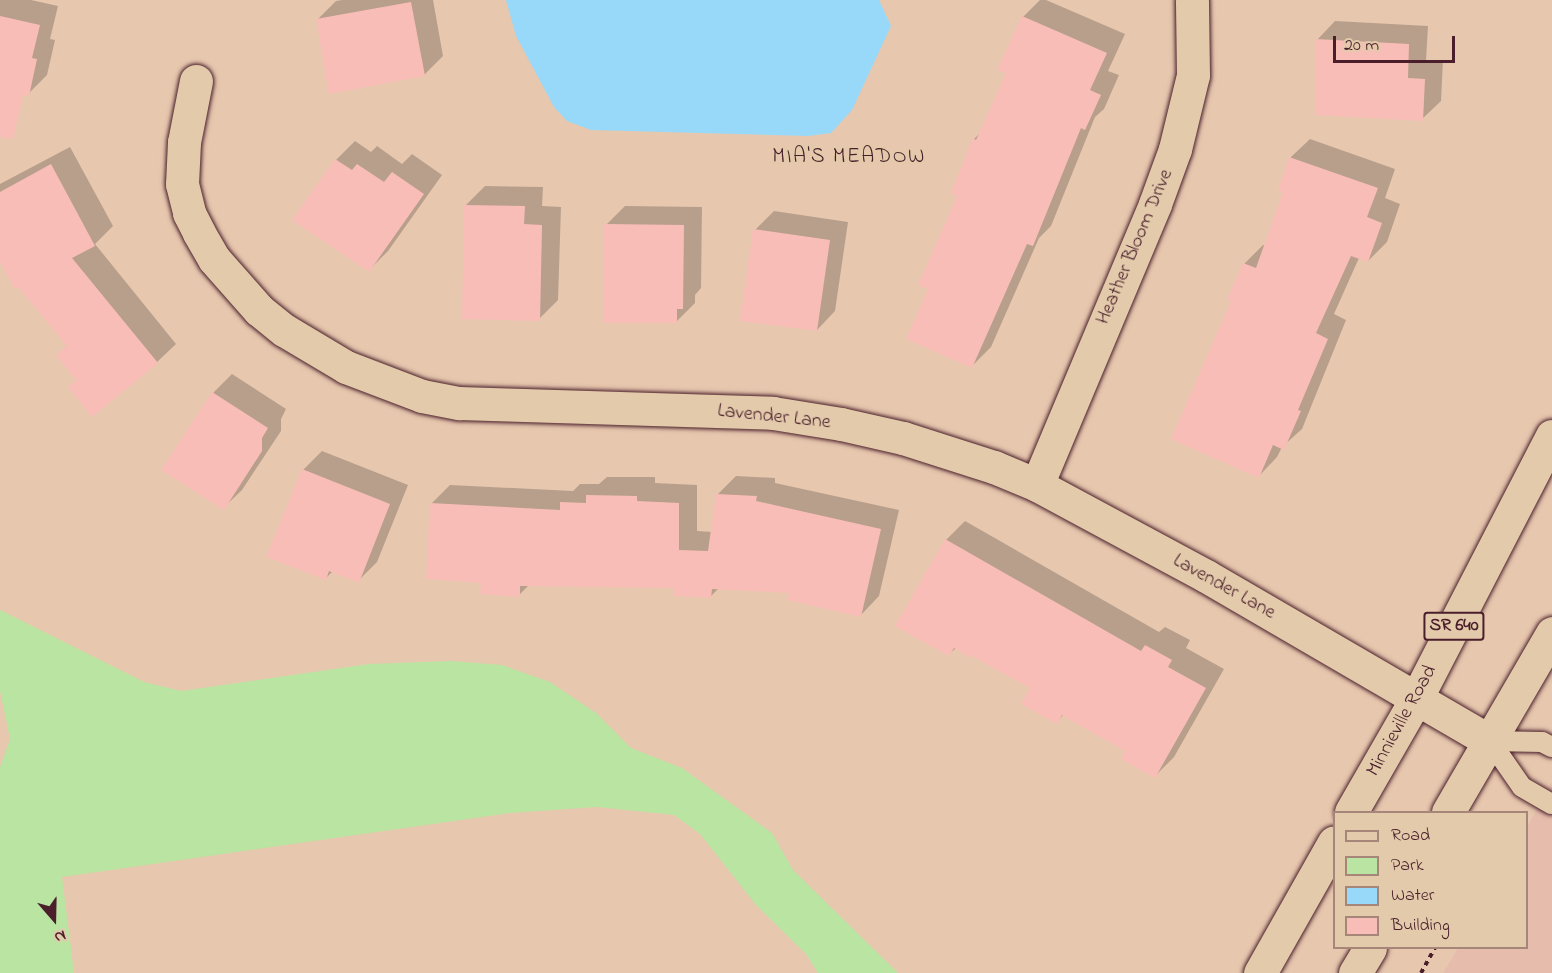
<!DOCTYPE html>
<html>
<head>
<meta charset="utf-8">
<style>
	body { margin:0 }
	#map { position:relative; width:1552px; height:973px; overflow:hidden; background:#e7c7ae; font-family:"Indie Flower",sans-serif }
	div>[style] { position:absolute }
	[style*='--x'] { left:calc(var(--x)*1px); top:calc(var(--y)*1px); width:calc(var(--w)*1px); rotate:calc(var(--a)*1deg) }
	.built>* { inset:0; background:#e6bdac }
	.green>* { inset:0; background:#bae4a1 }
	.water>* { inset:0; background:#98d9fa }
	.shadow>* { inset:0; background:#0003 }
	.building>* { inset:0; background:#f9bdb8 }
	.path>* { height:4px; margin-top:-2px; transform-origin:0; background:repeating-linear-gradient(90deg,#4a1f2b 0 4.5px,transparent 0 9px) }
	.roads { filter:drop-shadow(0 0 2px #4a1f2b) drop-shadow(0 0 2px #4a1f2b) }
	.service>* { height:20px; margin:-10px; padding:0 10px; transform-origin:10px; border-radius:10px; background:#e3caab }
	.minor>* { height:33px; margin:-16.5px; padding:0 16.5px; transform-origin:16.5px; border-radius:16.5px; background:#e3caab }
	.primary>* { height:33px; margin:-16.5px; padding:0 16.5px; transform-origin:16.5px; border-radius:16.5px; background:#e3caab }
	span { translate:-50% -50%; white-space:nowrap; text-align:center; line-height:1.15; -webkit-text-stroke:4.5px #e3caab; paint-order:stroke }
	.shield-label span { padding:2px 4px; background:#e3caab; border:2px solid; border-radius:4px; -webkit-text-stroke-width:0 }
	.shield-label { font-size:18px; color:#4a1f2b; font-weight:700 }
	.street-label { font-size:20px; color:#4a1f2b }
	.neighbourhood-label { font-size:21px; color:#4a1f2b; letter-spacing:1.5px }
	.legend { position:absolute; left:1333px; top:811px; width:195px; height:138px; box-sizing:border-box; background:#e3caab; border:2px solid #a68678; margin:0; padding:8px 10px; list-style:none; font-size:18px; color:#4a1f2b }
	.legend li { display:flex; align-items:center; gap:12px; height:30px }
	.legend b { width:30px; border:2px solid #a68678 }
	.north { position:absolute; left:24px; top:889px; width:60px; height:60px; -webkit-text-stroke:4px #e3caab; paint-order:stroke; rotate:160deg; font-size:16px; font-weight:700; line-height:24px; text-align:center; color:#4a1f2b }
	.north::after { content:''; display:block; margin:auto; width:21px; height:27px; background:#4a1f2b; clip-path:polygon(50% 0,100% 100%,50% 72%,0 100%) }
	.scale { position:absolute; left:1333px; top:36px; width:122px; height:27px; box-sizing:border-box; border:3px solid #4a1f2b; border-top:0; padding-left:8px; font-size:18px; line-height:21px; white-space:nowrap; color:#4a1f2b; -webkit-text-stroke:4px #e3caab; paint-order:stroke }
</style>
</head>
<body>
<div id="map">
	<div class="built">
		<div style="clip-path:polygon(1552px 782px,1552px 973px,1443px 973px,1458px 948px,1526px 948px,1527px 827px)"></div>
	</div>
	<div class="green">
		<div style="clip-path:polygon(0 610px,144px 682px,181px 691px,369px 664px,451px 661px,502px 665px,550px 682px,596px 713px,631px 748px,682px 768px,772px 833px,793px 870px,898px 973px,818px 973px,806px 954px,756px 905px,700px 834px,674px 815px,597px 807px,510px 813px,62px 877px,74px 973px,0 973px,0 767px,10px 739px,0 691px)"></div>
	</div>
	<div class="water">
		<div style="clip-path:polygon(506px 0,879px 0,891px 26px,852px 110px,831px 133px,808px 136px,591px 130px,567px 121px,554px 107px,516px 36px)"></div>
	</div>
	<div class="shadow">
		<div style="clip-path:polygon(0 0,31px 0,58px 6px,50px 39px,55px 40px,47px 75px,28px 94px,0 88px)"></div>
		<div style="clip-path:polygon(433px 0,443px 56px,424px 75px,317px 20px,336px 1px,342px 0)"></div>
		<div style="clip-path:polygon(1040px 0,1046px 0,1125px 34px,1108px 71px,1119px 75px,1104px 109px,1095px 117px,1051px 226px,1039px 238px,991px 347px,972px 366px,930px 289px,974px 139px,981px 132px,1008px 73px,1023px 17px)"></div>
		<div style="clip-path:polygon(1335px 21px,1428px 26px,1426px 60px,1443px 60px,1441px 101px,1422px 119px,1317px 40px)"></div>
		<div style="clip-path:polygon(1310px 139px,1395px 169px,1385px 198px,1400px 204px,1387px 242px,1368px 261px,1359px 258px,1334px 314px,1346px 320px,1302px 429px,1282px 447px,1277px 457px,1259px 476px,1233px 300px,1244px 264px,1263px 245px,1265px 246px,1285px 191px,1279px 189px,1291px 157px)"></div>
		<div style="clip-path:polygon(355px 141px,371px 152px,377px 146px,402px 164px,412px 154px,442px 175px,388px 251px,369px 270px,336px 160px)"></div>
		<div style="clip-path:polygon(70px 147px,113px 226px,95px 244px,176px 344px,157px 362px,77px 379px,58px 355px,68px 345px,0 258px,0 184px)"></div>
		<div style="clip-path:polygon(485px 186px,543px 187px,542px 206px,561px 207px,558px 300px,539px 319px,466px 205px)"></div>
		<div style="clip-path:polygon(625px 206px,702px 207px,701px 288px,695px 295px,695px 303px,676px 322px,606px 225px)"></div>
		<div style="clip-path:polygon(774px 211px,848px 222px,835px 311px,817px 330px,755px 230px)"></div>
		<div style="clip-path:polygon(232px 374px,286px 409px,281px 419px,281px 431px,242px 490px,223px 508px,213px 393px)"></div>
		<div style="clip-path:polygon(322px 451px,408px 485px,377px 562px,358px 581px,333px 571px,325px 579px,303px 470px)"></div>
		<div style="clip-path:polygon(736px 476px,775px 478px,775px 483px,899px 510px,879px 596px,861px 615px,791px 592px,719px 588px,711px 596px,676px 586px,530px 584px,519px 595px,482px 581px,431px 504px,450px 485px,573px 491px,580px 484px,599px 484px,607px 477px,655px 477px,655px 483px,697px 485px,697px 531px,712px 532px,717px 495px)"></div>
		<div style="clip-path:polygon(965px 521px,1159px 632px,1165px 627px,1190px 640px,1186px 648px,1224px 669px,1174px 757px,1155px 776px,1127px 750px,1064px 714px,1056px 723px,1033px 688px,971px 653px,956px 648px,949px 654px,946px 540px)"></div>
	</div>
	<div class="building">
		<div style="clip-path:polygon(411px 2px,425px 76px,329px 94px,316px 19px)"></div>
		<div style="clip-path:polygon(0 16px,40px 25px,32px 58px,37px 59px,29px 96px,23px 95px,13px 139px,0 137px)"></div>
		<div style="clip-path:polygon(1022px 16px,1107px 53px,1090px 90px,1101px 95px,1085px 130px,1081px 128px,1033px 246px,1027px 244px,972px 368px,906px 339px,928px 289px,918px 285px,957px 196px,951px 193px,973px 138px,976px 140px,1006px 73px,997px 70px)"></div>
		<div style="clip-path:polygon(1315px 39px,1409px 44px,1408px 78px,1425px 79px,1423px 121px,1315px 115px)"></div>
		<div style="clip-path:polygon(1289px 157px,1378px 188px,1367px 217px,1382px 223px,1368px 262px,1351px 256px,1316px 333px,1328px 339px,1298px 410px,1301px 411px,1284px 450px,1273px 445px,1259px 478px,1171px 439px,1231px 301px,1227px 299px,1243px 263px,1256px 268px,1283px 192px,1278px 190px)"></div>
		<div style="clip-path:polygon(335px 159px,352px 170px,357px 164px,384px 182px,392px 172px,424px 194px,369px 272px,292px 220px)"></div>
		<div style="clip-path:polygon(51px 164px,95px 246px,72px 258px,158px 363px,92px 417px,68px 387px,76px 380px,56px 355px,67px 346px,18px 287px,15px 289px,0 262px,0 192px)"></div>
		<div style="clip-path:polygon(464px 205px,525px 206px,524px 224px,542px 225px,540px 321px,462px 319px)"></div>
		<div style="clip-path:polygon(604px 224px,684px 225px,683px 309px,677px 309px,677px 323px,604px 323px)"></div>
		<div style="clip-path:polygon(753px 229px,830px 240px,817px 331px,740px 321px)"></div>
		<div style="clip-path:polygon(212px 392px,268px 428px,262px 438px,262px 451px,224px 510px,161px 470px)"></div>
		<div style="clip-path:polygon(302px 469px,390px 504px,359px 583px,329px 571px,326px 580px,266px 557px)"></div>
		<div style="clip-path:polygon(716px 494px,757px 496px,756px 501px,881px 529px,861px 617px,787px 600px,789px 593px,712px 589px,711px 598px,674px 596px,674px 588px,520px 586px,520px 597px,480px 594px,481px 583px,426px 579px,430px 503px,560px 510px,560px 502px,586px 503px,586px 495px,637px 496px,637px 501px,679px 503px,679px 550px,708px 551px)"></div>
		<div style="clip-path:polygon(945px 539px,1141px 651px,1145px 645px,1172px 660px,1168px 667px,1206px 688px,1155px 778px,1121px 759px,1125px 751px,1062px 715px,1057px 724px,1021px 704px,1030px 688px,970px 655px,969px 657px,954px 648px,949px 656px,895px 626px)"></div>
	</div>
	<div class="path">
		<div style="--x:1421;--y:973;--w:29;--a:-61"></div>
	</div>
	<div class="roads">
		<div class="service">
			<div style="--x:1490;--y:741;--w:56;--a:55.2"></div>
			<div style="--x:1522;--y:787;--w:34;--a:30"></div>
			<div style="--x:1490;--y:741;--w:52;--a:1.1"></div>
			<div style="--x:1542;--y:742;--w:11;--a:27"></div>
		</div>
		<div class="minor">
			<div style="--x:196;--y:81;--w:62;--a:101.1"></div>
			<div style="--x:184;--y:142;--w:42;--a:92.7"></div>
			<div style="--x:182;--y:184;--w:30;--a:76"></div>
			<div style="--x:189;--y:213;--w:22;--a:63"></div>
			<div style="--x:199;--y:233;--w:30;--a:60"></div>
			<div style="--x:214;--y:259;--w:68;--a:48.6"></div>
			<div style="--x:259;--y:310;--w:32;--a:39"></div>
			<div style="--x:284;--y:330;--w:72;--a:30.8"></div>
			<div style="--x:346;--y:367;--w:81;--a:20.9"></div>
			<div style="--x:422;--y:396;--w:38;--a:11"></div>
			<div style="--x:459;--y:403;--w:314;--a:1.8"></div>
			<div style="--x:773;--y:413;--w:69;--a:9.2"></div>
			<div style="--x:841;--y:424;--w:64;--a:12.7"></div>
			<div style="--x:903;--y:438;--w:96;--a:17.7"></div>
			<div style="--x:994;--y:467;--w:47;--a:22.7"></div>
			<div style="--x:1037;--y:485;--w:192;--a:28.3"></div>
			<div style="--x:1206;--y:576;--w:328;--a:30.2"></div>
			<div style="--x:1037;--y:485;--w:305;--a:-67.2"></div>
			<div style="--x:1155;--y:204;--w:59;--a:-70"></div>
			<div style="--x:1175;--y:149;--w:76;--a:-76.3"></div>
			<div style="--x:1193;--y:75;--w:75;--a:-90.8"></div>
		</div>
		<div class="primary">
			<div style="--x:1351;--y:812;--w:130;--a:-60.1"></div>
			<div style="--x:1416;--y:699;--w:296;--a:-62.7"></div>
			<div style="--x:1448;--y:812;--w:207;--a:-59.8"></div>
			<div style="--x:1260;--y:973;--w:150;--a:-60.5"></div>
			<div style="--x:1355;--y:973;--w:29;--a:-59"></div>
		</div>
	</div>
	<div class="shield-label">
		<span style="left:1454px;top:626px">SR 640</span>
	</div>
	<div class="street-label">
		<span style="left:1135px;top:247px;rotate:-67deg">Heather Bloom Drive</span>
		<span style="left:774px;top:417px;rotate:6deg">Lavender Lane</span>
		<span style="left:1224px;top:587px;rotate:29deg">Lavender Lane</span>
		<span style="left:1402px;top:721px;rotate:-61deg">Minnieville Road</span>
	</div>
	<div class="neighbourhood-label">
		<span style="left:849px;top:157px">MIA'S MEADOW</span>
	</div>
	<ul class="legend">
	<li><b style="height:8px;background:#e3caab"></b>Road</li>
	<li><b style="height:16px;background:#bae4a1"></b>Park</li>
	<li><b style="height:16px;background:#98d9fa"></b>Water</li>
	<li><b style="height:16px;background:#f9bdb8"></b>Building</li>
	</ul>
	<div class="north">N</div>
	<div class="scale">20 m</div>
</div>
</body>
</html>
